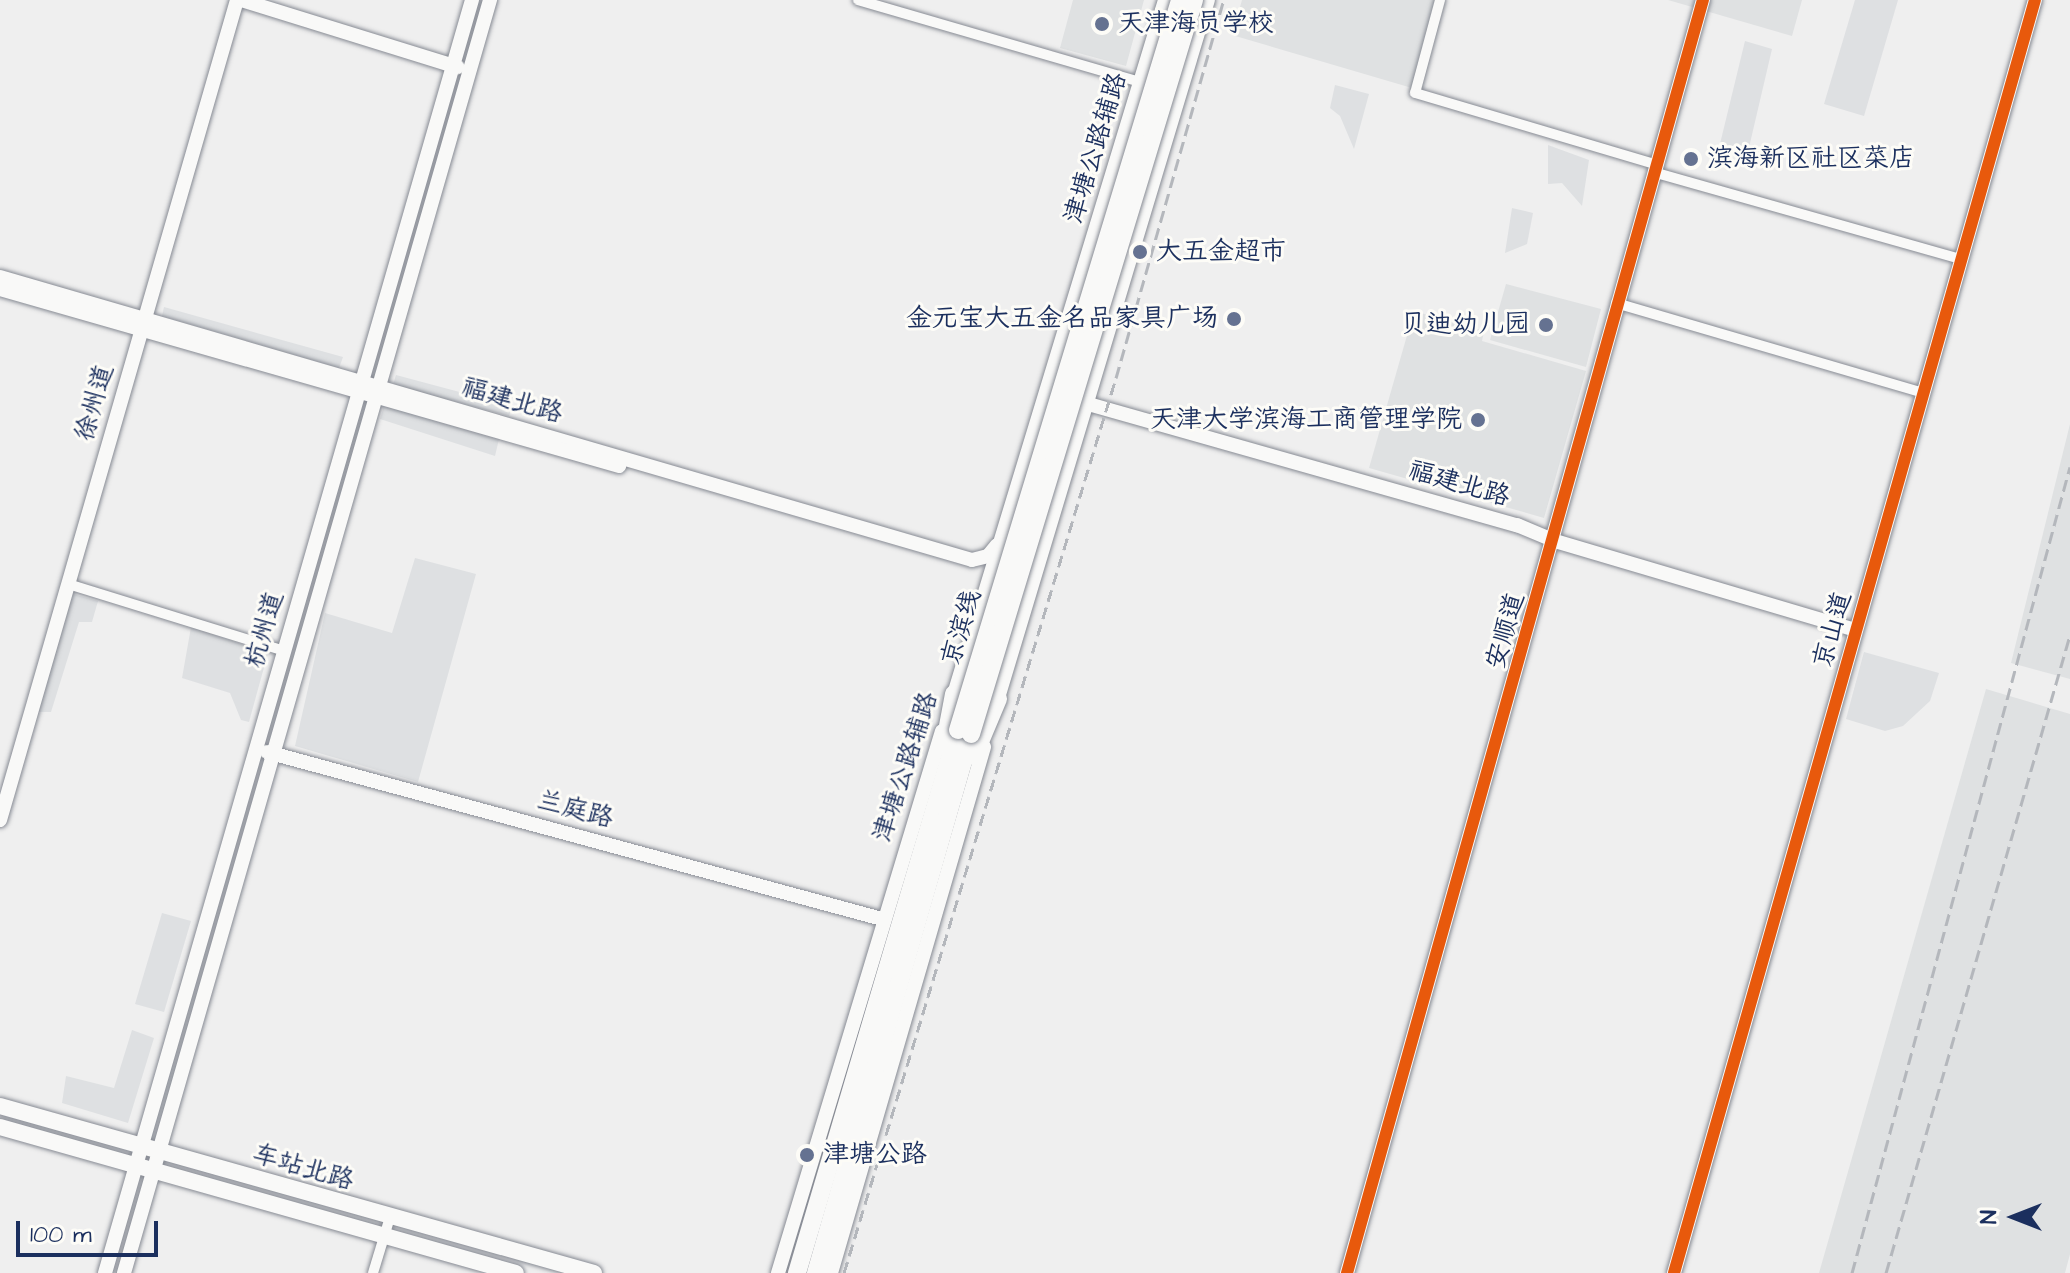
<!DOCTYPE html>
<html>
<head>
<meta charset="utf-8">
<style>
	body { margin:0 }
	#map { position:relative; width:2070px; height:1273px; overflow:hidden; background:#efefef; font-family:"Architects Daughter","LXGW WenKai TC",sans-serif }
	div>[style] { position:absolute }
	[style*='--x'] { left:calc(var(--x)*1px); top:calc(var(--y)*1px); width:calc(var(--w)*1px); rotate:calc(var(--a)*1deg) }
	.built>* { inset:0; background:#dfe1e2 }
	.green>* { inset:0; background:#dee0e2 }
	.roads { filter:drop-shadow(0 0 2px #868a93) drop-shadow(0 0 2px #868a93) }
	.street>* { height:10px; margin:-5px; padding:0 5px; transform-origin:5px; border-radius:5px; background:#f9f9f8 }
	.secondary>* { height:14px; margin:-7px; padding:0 7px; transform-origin:7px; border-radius:7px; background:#f9f9f8 }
	.primary>* { height:16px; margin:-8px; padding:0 8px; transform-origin:8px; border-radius:8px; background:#f9f9f8 }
	.highway>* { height:18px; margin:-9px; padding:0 9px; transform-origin:9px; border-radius:9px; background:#f9f9f8 }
	.rail>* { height:3px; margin-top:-1.5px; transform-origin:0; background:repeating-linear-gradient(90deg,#b4b7bc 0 12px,transparent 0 18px) }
	.bridges { filter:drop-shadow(0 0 2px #868a93) drop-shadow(0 0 2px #868a93) }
	.highway-bridge>* { height:18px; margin:-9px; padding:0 9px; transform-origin:9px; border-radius:9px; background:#f9f9f8 }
	.cycleway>* { height:12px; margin:-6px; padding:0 6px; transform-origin:6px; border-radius:6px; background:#e8590c }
	.dots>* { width:22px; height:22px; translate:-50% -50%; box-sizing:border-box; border:4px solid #fdfcf7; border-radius:50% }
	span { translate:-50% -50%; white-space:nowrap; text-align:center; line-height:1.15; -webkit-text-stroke:6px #fdfcf7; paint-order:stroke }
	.poi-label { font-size:26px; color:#1b2f5e }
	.left { translate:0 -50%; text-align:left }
	.right { translate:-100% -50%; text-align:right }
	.street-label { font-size:26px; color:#1b2f5e }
	.north { position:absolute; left:1974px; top:1177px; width:80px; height:80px; -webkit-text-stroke:6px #fdfcf7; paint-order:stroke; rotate:270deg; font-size:22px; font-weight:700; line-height:32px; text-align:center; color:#1b2f5e }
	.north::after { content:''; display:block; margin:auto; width:28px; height:36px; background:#1b2f5e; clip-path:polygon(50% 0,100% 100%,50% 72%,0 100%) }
	.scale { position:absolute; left:16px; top:1221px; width:142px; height:36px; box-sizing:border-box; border:4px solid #1b2f5e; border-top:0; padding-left:10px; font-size:24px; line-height:28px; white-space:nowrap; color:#1b2f5e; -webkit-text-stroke:6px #fdfcf7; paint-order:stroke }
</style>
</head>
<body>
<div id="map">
	<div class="built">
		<div style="clip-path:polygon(1073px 0,1144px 0,1126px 66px,1060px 48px)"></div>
		<div style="clip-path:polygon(1242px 0,1437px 0,1412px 88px,1232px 35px)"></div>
		<div style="clip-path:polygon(1668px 0,1802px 0,1792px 36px)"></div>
		<div style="clip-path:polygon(1506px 284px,1601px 309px,1586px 367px,1490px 340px)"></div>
		<div style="clip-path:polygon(1414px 311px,1484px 331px,1482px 341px,1586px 371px,1544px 518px,1369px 468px)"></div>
		<div style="clip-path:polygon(2070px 424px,2070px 679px,2011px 663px)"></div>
		<div style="clip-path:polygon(1986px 689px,2070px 714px,2070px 1254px,2065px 1273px,1819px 1273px)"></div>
	</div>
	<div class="green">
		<div style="clip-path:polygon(1855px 0,1898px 0,1864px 116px,1824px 104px)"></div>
		<div style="clip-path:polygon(1745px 41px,1772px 49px,1747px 156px,1719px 148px)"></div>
		<div style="clip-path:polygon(1335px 85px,1369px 94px,1354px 149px,1340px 116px,1330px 108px)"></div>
		<div style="clip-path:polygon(1548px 145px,1589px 160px,1582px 206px,1562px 183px,1548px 184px)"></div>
		<div style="clip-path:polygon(1512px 208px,1533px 213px,1527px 244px,1505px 253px)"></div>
		<div style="clip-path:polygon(164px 307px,343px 357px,339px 368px,162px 316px)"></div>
		<div style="clip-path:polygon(396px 375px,512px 406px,509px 416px,393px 385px)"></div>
		<div style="clip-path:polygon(384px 406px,499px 439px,495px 456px,380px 419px)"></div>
		<div style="clip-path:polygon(415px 558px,476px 574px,418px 782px,295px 746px,325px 613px,392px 633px)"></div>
		<div style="clip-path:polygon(73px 594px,98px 601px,92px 622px,79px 622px,51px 712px,38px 712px)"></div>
		<div style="clip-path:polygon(191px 627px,268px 653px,249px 722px,241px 720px,230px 693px,182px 678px)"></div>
		<div style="clip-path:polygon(1864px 652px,1939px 673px,1930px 701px,1903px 726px,1885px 731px,1846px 719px)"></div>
		<div style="clip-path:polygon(162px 913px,191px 921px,164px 1012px,135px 1004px)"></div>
		<div style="clip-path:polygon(132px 1030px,154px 1038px,128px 1123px,62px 1103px,66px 1076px,114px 1088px)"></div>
	</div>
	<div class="roads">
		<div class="street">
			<div style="--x:858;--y:0;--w:295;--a:16.2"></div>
			<div style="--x:1440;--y:0;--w:96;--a:105"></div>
			<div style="--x:1415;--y:93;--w:250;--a:16.5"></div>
			<div style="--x:1653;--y:172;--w:320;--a:15.8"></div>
			<div style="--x:1616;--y:303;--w:320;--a:16.3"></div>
			<div style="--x:68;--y:584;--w:226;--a:17.2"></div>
			<div style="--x:373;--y:1273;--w:59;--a:-73.1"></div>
		</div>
		<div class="secondary">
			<div style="--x:241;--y:0;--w:227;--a:17.2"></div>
			<div style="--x:0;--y:277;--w:1012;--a:16.23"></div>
			<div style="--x:972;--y:560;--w:16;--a:-14"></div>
			<div style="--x:988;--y:556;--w:14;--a:-51"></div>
			<div style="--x:0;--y:289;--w:644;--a:15.96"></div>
			<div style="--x:1081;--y:402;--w:453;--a:15.8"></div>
			<div style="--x:1517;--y:525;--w:41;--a:22.8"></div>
			<div style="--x:1555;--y:541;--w:313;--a:16.5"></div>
			<div style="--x:951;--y:704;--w:736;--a:-73.09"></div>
			<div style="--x:995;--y:708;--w:739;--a:-73.26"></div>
			<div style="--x:267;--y:752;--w:637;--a:15.19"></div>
			<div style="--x:0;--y:820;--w:854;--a:-73.88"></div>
			<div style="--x:105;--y:1273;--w:1325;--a:-73.92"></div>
			<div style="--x:124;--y:1273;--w:1325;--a:-73.96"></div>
			<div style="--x:778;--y:1273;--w:566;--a:-73.17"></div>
			<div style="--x:831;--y:1273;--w:548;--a:-73.78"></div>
			<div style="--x:1347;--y:1273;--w:1322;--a:-74.38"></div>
			<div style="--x:1674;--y:1273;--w:1323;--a:-74.17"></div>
		</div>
		<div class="primary">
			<div style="--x:0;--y:1106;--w:617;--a:15.7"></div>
			<div style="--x:0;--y:1127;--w:536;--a:15.8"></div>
		</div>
		<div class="highway">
			<div style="--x:945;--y:742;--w:49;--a:-79.4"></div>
			<div style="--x:974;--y:756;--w:62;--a:-67.2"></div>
			<div style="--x:797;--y:1273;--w:566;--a:-73.48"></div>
			<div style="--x:816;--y:1273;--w:561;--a:-73.96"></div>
		</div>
	</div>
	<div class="rail">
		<div style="--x:844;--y:1273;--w:935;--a:-73.1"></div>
		<div style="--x:1116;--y:378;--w:393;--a:-74.1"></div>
		<div style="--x:1852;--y:1273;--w:835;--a:-74.87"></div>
		<div style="--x:1886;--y:1273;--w:664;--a:-73.91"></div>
	</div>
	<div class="bridges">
		<div class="highway-bridge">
			<div style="--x:958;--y:730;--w:763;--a:-73.08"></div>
			<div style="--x:971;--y:734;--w:767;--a:-73.1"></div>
		</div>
	</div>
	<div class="cycleway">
		<div style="--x:1347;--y:1273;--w:1322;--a:-74.38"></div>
		<div style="--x:1674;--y:1273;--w:1323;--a:-74.17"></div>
	</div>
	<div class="dots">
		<div style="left:1102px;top:24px;background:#657291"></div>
		<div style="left:1691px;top:159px;background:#657291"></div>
		<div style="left:1140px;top:252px;background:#657291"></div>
		<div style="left:1234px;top:319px;background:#657291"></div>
		<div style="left:1546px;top:325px;background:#657291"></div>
		<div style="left:1478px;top:420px;background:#657291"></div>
		<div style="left:807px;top:1155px;background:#657291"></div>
	</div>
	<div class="poi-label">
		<span class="left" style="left:1118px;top:24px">天津海员学校</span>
		<span class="left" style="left:1707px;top:159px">滨海新区社区菜店</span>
		<span class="left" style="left:1156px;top:252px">大五金超市</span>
		<span class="right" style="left:1218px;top:319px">金元宝大五金名品家具广场</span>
		<span class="right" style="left:1530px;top:325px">贝迪幼儿园</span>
		<span class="right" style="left:1462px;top:420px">天津大学滨海工商管理学院</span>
		<span class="left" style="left:823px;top:1155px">津塘公路</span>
	</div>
	<div class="street-label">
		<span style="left:1096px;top:148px;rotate:-73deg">津塘公路辅路</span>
		<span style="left:512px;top:401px;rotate:16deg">福建北路</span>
		<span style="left:95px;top:403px;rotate:-74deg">徐州道</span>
		<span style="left:1459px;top:484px;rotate:16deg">福建北路</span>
		<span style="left:962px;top:628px;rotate:-73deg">京滨线</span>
		<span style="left:265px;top:630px;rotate:-74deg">杭州道</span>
		<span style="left:1833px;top:630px;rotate:-74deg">京山道</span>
		<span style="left:1506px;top:631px;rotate:-74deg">安顺道</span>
		<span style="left:906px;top:767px;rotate:-72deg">津塘公路辅路</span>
		<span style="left:575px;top:810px;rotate:15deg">兰庭路</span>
		<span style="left:303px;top:1168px;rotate:16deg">车站北路</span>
	</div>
	<div class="north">N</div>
	<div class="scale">100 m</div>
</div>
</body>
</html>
